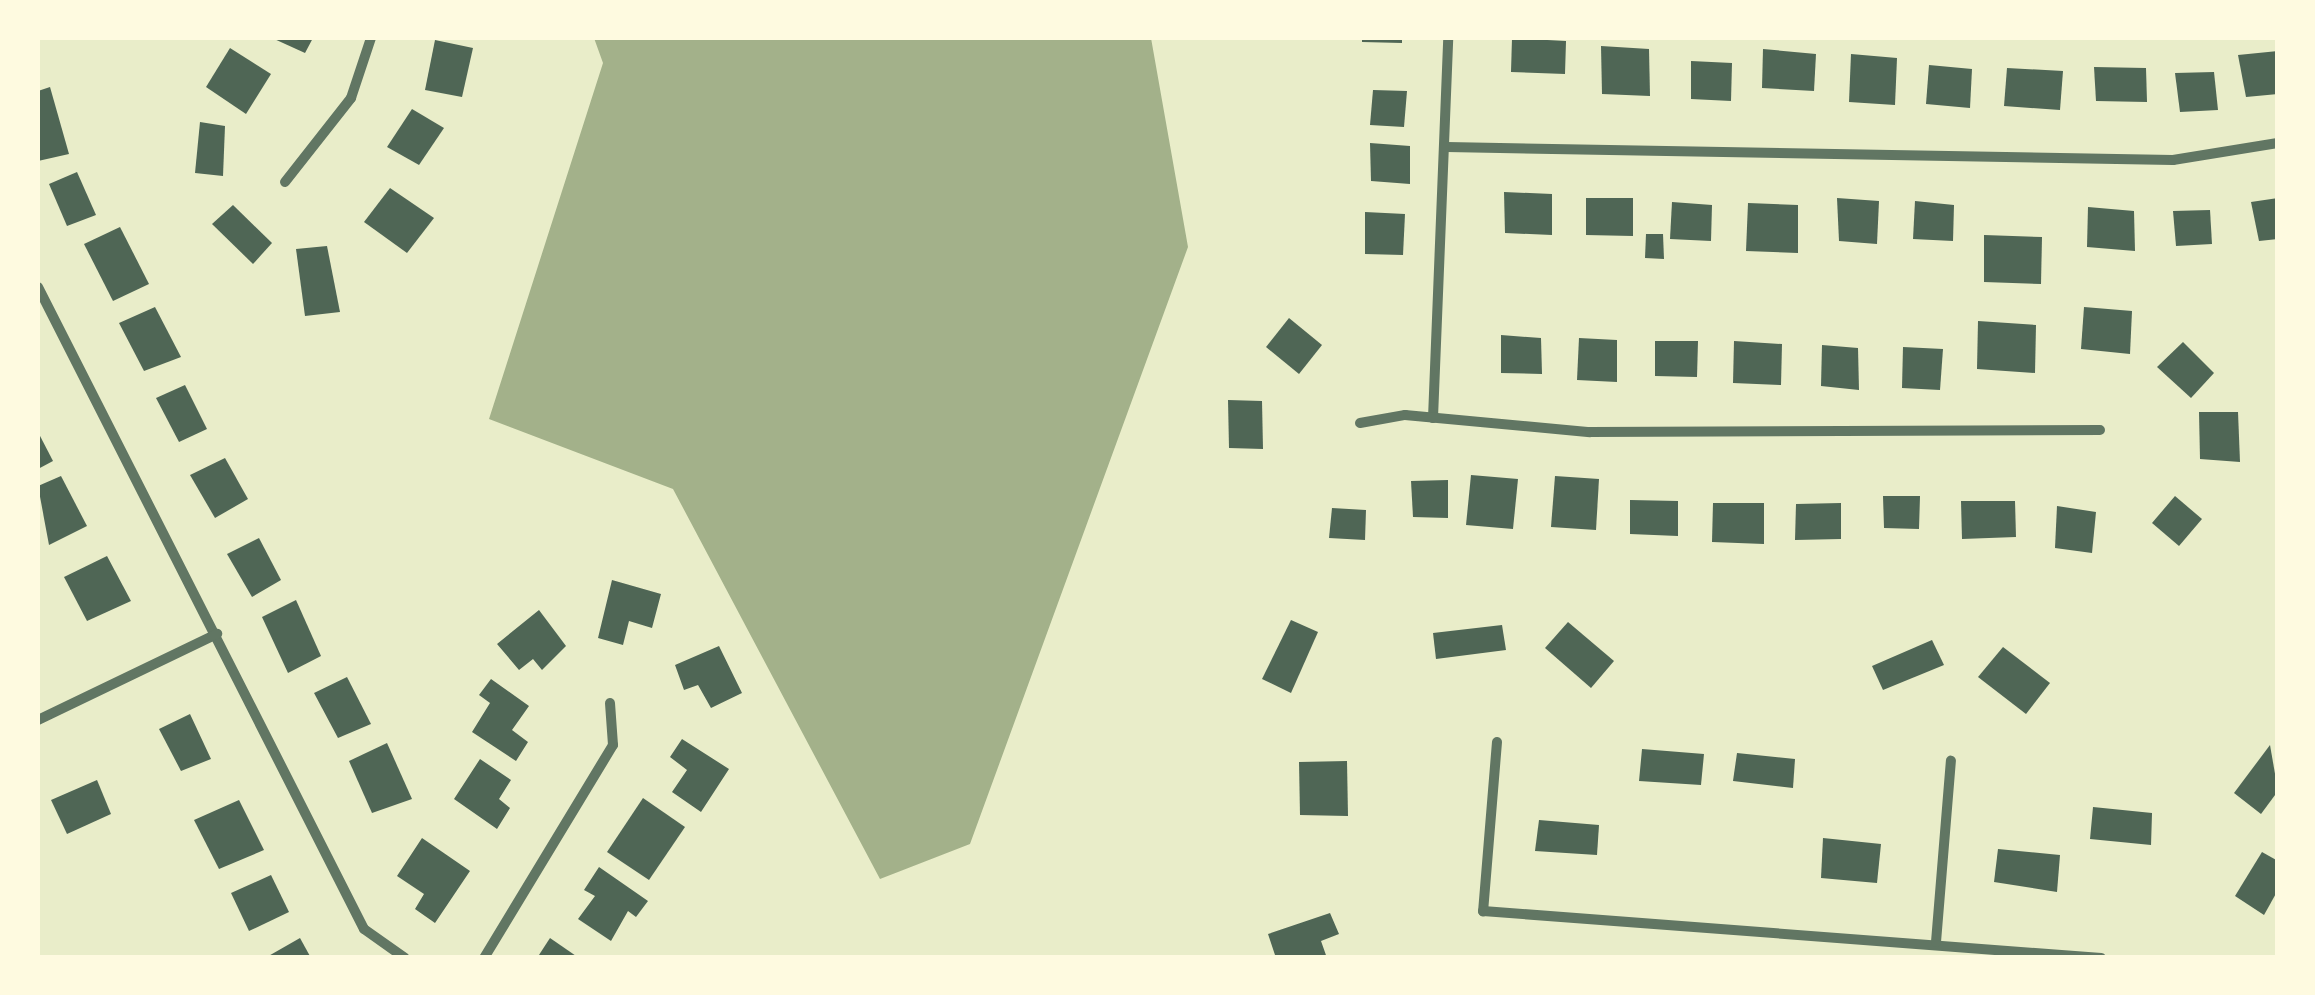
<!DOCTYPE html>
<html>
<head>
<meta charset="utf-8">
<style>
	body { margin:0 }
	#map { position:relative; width:2315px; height:995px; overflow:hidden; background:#e9edc9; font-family:"PT Sans",sans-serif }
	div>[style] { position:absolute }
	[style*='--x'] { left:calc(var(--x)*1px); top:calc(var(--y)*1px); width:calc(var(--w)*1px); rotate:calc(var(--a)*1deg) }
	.water>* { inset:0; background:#a3b18a }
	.building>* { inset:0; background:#4f6655 }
	.minor>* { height:10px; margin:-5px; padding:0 5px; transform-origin:5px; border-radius:5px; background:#617663 }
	span { translate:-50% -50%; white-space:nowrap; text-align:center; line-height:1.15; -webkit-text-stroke:8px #fefae0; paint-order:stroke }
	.frame { position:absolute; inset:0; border:40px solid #fefae0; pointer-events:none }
</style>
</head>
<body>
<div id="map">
	<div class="water">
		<div style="clip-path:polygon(594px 38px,1151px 38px,1188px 247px,970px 844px,880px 879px,673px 489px,489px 419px,603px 63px)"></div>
	</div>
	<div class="building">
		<div style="clip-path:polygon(272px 38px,313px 38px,305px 53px)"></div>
		<div style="clip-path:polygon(1362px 38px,1402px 38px,1402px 43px,1362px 42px)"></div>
		<div style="clip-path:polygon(1512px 38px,1566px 41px,1565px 74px,1511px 72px)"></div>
		<div style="clip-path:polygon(435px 40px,473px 48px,462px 97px,425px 90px)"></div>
		<div style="clip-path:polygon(1601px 46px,1649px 49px,1650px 96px,1602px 94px)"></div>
		<div style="clip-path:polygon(230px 48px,271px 74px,246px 114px,206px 87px)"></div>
		<div style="clip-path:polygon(1763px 49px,1816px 54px,1814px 91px,1762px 88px)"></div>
		<div style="clip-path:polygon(2278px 51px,2278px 94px,2246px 97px,2238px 55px)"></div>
		<div style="clip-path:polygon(1851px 54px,1897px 58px,1895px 105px,1849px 102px)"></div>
		<div style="clip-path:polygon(1691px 61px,1732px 63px,1731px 101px,1691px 99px)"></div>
		<div style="clip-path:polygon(1929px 65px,1972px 69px,1970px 108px,1926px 104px)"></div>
		<div style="clip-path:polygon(2094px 67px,2146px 68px,2147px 102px,2096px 101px)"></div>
		<div style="clip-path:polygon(2007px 68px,2063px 71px,2060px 110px,2004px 106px)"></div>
		<div style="clip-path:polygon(2214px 72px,2218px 110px,2180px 112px,2175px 73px)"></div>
		<div style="clip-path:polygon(50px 87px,69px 154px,38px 161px,38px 91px)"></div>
		<div style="clip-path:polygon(1373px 90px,1407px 91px,1404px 127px,1370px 125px)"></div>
		<div style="clip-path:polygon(412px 109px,444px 128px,419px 165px,387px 147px)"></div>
		<div style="clip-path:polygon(200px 122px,225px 126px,223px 176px,195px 173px)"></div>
		<div style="clip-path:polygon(1370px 143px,1410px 146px,1410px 184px,1371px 181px)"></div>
		<div style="clip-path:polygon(77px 172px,96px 215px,67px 226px,49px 184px)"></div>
		<div style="clip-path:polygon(390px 188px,434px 218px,407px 253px,364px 222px)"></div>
		<div style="clip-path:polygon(1504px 192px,1552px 194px,1552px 235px,1505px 233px)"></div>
		<div style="clip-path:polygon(1586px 198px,1633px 198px,1633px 236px,1586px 235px)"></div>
		<div style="clip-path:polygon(1837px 198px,1879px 201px,1877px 244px,1839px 241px)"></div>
		<div style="clip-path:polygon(2278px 198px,2278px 239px,2259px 241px,2251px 202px)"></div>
		<div style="clip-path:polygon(1915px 201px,1954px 205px,1953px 241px,1913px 239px)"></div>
		<div style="clip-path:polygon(1672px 202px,1712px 205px,1711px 241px,1670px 239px)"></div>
		<div style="clip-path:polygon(1748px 203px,1798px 205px,1798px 253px,1746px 251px)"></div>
		<div style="clip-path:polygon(233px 205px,272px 243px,253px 264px,212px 224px)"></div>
		<div style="clip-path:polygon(2088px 207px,2134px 211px,2135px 251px,2087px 247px)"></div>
		<div style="clip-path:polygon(2210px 210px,2212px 244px,2176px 246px,2173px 211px)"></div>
		<div style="clip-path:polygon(1365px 212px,1405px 214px,1403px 255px,1365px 254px)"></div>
		<div style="clip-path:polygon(120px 227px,149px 284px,113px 301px,84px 244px)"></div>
		<div style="clip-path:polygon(1646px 234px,1663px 234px,1664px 259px,1645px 258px)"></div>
		<div style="clip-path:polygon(1984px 235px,2042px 237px,2041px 284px,1984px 282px)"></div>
		<div style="clip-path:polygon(327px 246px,340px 312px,305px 316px,296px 249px)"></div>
		<div style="clip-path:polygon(155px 307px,181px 357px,144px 371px,119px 323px)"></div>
		<div style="clip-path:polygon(2084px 307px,2132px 311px,2130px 354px,2081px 349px)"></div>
		<div style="clip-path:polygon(1289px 318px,1322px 345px,1299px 374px,1266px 347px)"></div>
		<div style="clip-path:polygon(1978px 321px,2036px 325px,2035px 373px,1977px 369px)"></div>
		<div style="clip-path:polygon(1501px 335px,1541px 338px,1542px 374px,1501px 373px)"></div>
		<div style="clip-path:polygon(1579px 338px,1617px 340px,1617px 382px,1577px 380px)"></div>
		<div style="clip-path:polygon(1655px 341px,1698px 341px,1697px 377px,1655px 376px)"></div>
		<div style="clip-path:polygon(1734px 341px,1782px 344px,1781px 385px,1733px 383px)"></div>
		<div style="clip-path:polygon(2183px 342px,2214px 373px,2191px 398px,2157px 367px)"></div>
		<div style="clip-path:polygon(1822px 345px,1858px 348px,1859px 390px,1821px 386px)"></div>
		<div style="clip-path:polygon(1903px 347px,1943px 349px,1940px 390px,1902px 388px)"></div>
		<div style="clip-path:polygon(185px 385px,207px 429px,179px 442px,156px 398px)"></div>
		<div style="clip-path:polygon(1228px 400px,1262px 401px,1263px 449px,1229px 448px)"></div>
		<div style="clip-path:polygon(2199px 412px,2238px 412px,2240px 462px,2200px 459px)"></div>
		<div style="clip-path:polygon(38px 432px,53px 461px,38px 469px)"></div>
		<div style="clip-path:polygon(225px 458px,248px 499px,215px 518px,190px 475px)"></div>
		<div style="clip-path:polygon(1471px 475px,1518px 479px,1513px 529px,1466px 525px)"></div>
		<div style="clip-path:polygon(61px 476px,87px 526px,49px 545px,38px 486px)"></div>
		<div style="clip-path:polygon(1555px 476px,1599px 479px,1596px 530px,1551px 527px)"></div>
		<div style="clip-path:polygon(1448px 480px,1448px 518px,1413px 517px,1411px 481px)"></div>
		<div style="clip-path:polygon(1883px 496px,1920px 496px,1919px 529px,1884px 528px)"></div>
		<div style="clip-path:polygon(2175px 496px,2202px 519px,2179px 546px,2152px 523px)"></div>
		<div style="clip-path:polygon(1630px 500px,1678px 501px,1678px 536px,1630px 534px)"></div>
		<div style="clip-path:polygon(1961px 501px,2015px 501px,2016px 537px,1962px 539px)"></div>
		<div style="clip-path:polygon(1713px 503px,1764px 503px,1764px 544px,1712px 542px)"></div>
		<div style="clip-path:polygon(1841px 503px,1841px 539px,1795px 540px,1796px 504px)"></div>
		<div style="clip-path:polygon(2057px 506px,2096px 512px,2092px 553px,2055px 548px)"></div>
		<div style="clip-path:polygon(1332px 508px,1366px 510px,1365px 540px,1329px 538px)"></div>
		<div style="clip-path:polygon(259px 538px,281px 580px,252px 597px,227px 554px)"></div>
		<div style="clip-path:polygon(107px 556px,131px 601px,87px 621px,64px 577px)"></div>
		<div style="clip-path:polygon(612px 580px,661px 594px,652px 628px,629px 621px,623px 645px,598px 638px)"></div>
		<div style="clip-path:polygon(296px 600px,321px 656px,288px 673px,262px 617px)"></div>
		<div style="clip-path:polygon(539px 610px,566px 646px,542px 670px,533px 659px,519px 670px,497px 644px)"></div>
		<div style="clip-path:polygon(1291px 620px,1318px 632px,1291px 693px,1262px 679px)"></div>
		<div style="clip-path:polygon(1568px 622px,1614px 661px,1591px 688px,1545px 648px)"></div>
		<div style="clip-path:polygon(1502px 625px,1506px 650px,1436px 659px,1433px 633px)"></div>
		<div style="clip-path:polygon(1932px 640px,1944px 665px,1883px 690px,1872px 666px)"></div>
		<div style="clip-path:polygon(719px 646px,742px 693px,711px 708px,698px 685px,684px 690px,675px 665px)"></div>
		<div style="clip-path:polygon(2003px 647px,2050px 683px,2026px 714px,1978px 677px)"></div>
		<div style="clip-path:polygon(347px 677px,371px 724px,338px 738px,314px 693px)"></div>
		<div style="clip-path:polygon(491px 679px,529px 706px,512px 730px,528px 742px,516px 761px,472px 732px,490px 703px,479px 695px)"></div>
		<div style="clip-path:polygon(190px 714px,211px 759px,181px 771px,159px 729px)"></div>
		<div style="clip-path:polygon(682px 739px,729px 769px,701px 812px,672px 792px,687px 770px,670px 757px)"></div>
		<div style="clip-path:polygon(387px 743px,412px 799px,372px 813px,349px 761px)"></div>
		<div style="clip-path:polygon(2270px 745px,2278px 791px,2261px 814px,2234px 793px)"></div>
		<div style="clip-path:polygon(1642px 749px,1704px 754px,1701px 785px,1639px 781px)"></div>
		<div style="clip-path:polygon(1737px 753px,1795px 759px,1793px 788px,1733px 781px)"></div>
		<div style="clip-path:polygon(480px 759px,511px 780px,499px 799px,510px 808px,497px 829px,454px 799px)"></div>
		<div style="clip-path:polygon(1347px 761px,1348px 816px,1300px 815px,1299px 762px)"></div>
		<div style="clip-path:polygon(97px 780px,111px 814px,67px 834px,51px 800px)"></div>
		<div style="clip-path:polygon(643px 798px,685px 827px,649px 880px,607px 852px)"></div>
		<div style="clip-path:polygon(239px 800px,264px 850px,219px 869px,194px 820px)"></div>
		<div style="clip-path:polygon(2093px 807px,2152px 813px,2151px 845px,2090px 839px)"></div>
		<div style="clip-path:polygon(1539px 820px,1599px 825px,1597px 855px,1535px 851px)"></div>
		<div style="clip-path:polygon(422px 838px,470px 871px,435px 923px,415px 909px,424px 894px,397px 876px)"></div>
		<div style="clip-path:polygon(1823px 838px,1881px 844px,1877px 883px,1821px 878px)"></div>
		<div style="clip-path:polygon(1998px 849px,2060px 855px,2057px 892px,1994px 882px)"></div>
		<div style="clip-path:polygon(2262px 852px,2278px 861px,2278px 890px,2264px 915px,2235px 896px)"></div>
		<div style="clip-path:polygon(599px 867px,648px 901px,636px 917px,628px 911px,611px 941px,578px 919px,595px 896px,584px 890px)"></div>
		<div style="clip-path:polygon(271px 875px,289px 912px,249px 931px,231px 893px)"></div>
		<div style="clip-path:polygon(1330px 913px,1339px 934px,1321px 941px,1327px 958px,1276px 958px,1268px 934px)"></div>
		<div style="clip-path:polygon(300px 938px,311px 958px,265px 958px)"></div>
		<div style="clip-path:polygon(550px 938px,579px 958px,537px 958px)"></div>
	</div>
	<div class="minor">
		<div style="--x:1447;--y:147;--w:726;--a:1.03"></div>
		<div style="--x:2173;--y:160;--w:106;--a:-9.2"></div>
		<div style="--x:285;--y:182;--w:107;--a:-51.8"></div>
		<div style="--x:351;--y:98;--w:63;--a:-71.6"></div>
		<div style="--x:38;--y:287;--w:720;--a:63.08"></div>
		<div style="--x:364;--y:929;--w:50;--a:35.3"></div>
		<div style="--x:1433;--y:418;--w:380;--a:-87.7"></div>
		<div style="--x:1360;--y:423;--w:46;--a:-10.1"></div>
		<div style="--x:1405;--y:415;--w:186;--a:5.3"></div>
		<div style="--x:1590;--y:432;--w:510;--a:-0.22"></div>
		<div style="--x:38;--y:720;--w:199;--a:-25.7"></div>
		<div style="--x:1497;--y:742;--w:170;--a:94.7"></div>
		<div style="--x:1483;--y:911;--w:620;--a:4.35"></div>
		<div style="--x:1936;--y:942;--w:182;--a:-85.3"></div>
		<div style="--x:484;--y:958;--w:249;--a:-58.8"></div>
		<div style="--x:613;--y:745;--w:42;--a:-94.1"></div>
	</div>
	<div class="frame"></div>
</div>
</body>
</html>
